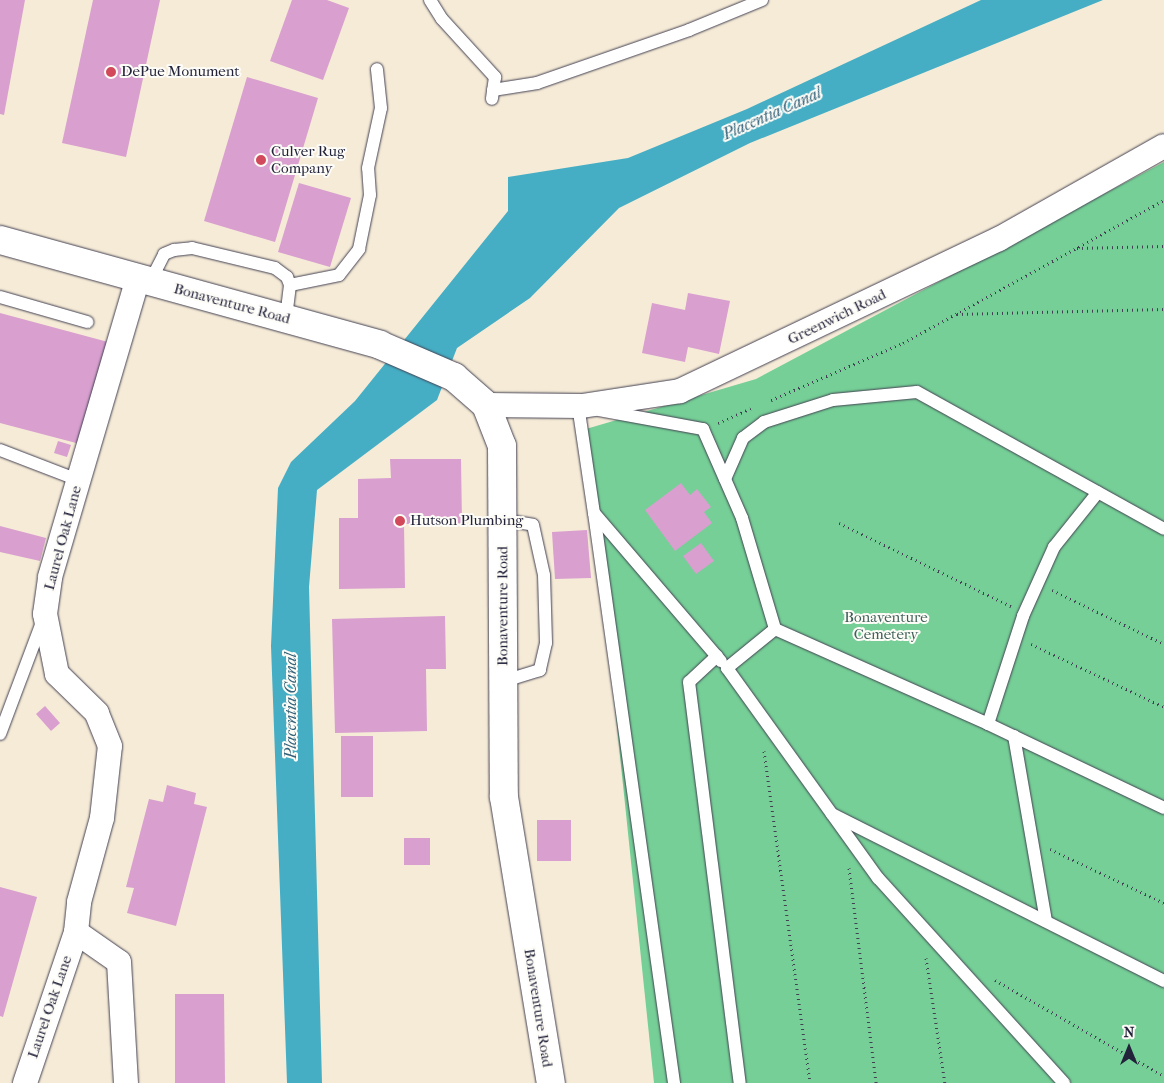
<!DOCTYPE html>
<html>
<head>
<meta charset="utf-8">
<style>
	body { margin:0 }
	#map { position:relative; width:1164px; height:1083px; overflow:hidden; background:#f6ebd7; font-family:"IM FELL French Canon",serif }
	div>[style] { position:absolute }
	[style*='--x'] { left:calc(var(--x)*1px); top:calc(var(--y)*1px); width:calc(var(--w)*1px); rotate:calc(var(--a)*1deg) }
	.green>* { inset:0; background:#75cf96 }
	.water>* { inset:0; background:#45aec4 }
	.building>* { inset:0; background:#d89fcf }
	.path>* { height:3px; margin-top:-1.5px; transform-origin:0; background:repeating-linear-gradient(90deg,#424052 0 1px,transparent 0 5px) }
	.roads { filter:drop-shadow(0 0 1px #424052) drop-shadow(0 0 1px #424052) }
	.lane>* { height:12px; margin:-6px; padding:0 6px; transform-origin:6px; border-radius:6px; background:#fff }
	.street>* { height:24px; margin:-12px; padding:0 12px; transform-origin:12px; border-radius:12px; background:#fff }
	.secondary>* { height:28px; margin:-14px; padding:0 14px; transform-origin:14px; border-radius:14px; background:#fff }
	.dots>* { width:14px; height:14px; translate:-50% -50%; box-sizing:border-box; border:2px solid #fdfcf7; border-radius:50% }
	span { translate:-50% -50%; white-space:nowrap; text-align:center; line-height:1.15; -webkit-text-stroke:4px #fdfcf7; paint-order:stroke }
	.poi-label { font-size:15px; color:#22223b }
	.left { translate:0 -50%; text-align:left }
	.street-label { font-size:15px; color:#22223b }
	.park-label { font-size:15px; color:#3f5f5b }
	.water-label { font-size:16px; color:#326179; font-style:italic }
	.north { position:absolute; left:1104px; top:1023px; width:50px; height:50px; -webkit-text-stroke:4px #fdfcf7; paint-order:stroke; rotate:0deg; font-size:14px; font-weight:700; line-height:20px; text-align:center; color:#22223b }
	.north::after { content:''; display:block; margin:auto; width:18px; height:22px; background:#22223b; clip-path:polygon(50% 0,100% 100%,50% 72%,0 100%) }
</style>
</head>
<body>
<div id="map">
	<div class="green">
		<div style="clip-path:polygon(1164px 162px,1164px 1083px,654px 1083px,586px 429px,756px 379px)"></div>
	</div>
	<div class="water">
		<div style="clip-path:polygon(981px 0,1103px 0,750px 143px,619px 208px,530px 298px,457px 348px,437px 400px,317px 490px,309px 587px,322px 1083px,287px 1083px,271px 646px,278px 488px,291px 462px,355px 401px,508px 211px,508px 177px,628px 158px,747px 109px)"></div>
	</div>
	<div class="building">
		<div style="clip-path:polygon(0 0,25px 0,4px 115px,0 114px)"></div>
		<div style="clip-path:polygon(93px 0,160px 0,126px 157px,62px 143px)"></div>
		<div style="clip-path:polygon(292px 0,327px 0,349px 8px,323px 80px,270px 61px)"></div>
		<div style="clip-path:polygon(247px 77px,318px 98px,275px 242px,204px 221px)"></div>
		<div style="clip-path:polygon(299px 183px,351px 198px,330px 267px,278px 252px)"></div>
		<div style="clip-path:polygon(688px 293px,730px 301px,719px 354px,688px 347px,685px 362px,642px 353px,652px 303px,685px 310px)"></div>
		<div style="clip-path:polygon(0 313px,108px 342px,80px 444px,0 423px)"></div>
		<div style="clip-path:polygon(58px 441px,71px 445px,67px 457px,54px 453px)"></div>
		<div style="clip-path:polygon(390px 459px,461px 459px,462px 524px,404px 524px,405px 588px,339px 589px,339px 518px,358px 518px,358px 479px,391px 478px)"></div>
		<div style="clip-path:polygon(681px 483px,690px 495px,697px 489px,711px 507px,704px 512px,712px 523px,675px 551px,645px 510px)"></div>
		<div style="clip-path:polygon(0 526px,46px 538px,40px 561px,0 552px)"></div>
		<div style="clip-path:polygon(587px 530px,591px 578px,555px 579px,552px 532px)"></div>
		<div style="clip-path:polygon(701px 543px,714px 561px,696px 574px,683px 556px)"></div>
		<div style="clip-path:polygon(445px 616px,446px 669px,426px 669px,427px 731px,335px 733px,332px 619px)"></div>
		<div style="clip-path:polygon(45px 706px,60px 723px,51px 731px,36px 714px)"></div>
		<div style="clip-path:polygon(341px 736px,373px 736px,373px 797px,341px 797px)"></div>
		<div style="clip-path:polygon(167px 785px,196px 793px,194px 804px,207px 807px,176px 926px,127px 913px,134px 888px,126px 887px,149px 799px,163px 802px)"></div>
		<div style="clip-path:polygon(537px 820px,571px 820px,571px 861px,537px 861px)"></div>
		<div style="clip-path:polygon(404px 838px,430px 838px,430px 865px,404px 865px)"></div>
		<div style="clip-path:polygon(0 887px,37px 897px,3px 1017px,0 1016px)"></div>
		<div style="clip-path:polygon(175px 994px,224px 994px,225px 1083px,175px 1083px)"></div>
	</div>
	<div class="path">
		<div style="--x:1077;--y:248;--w:87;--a:-1.3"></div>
		<div style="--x:957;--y:314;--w:207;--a:-1.4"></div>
		<div style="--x:771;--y:400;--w:144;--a:-23.4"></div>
		<div style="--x:903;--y:343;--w:298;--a:-28.7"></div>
		<div style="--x:718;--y:423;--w:36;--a:-24"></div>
		<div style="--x:839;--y:523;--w:191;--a:25.8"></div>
		<div style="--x:1052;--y:590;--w:124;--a:25.7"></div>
		<div style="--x:1031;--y:644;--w:147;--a:25.3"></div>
		<div style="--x:764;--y:751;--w:335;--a:82.1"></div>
		<div style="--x:1050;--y:849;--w:126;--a:25.3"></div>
		<div style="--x:849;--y:868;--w:217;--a:82.8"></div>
		<div style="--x:926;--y:958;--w:126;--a:81.4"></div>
		<div style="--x:995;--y:980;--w:194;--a:29.6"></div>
	</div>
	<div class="roads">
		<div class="lane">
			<div style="--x:430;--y:0;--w:22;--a:58"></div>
			<div style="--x:442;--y:19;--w:79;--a:47.6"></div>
			<div style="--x:495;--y:77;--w:22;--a:98"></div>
			<div style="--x:493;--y:90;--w:45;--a:-9"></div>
			<div style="--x:537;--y:83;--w:161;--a:-19.2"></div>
			<div style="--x:689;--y:30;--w:79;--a:-22.3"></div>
			<div style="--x:150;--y:282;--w:31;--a:-63"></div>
			<div style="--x:164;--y:254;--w:11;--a:-22"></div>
			<div style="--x:174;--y:250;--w:18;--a:-6"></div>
			<div style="--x:192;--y:248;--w:85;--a:13.5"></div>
			<div style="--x:275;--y:268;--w:15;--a:37"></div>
			<div style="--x:287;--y:277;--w:9;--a:69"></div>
			<div style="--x:290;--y:285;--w:34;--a:97"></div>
			<div style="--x:290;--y:285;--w:50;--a:-11.5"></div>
			<div style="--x:339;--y:275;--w:33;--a:-52"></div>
			<div style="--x:359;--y:249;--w:55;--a:-78.5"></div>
			<div style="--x:370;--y:195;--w:27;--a:-94"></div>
			<div style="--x:368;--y:168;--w:61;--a:-77.8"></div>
			<div style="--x:381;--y:108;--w:39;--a:-96"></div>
			<div style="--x:0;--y:297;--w:91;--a:16"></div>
			<div style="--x:578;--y:405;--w:109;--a:81.6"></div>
			<div style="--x:594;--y:513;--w:195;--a:49.4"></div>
			<div style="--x:599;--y:410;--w:106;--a:10.4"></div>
			<div style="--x:703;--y:429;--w:97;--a:66.3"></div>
			<div style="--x:742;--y:518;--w:116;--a:73.4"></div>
			<div style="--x:775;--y:629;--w:62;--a:140.9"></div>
			<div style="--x:727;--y:668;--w:259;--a:54.3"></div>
			<div style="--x:878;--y:878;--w:277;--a:47.8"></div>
			<div style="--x:0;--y:450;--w:84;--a:21"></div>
			<div style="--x:725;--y:479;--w:45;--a:-66.3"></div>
			<div style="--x:743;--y:438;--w:26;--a:-37"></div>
			<div style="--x:764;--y:422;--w:72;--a:-17.7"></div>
			<div style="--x:833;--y:400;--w:84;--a:-5.4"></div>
			<div style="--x:917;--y:392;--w:282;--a:29"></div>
			<div style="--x:594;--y:513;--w:576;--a:82.01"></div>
			<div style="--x:503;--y:520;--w:30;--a:9"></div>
			<div style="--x:533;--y:525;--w:51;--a:77.6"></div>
			<div style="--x:544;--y:575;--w:68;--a:88.3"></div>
			<div style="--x:546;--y:643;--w:28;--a:103"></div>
			<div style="--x:540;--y:670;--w:39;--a:163"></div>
			<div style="--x:775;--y:629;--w:233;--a:24"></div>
			<div style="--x:988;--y:724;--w:195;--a:25.5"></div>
			<div style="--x:717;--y:656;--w:38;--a:137"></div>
			<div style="--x:689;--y:682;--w:404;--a:82.8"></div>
			<div style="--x:988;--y:724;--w:114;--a:-72"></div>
			<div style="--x:1023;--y:616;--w:76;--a:-65.8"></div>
			<div style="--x:1054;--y:547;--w:70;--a:-51.3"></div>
			<div style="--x:0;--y:734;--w:120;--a:-69.4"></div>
			<div style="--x:1014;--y:736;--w:188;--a:80.2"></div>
			<div style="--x:832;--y:814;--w:372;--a:26.7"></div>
		</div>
		<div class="street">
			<div style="--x:486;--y:405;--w:96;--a:0.6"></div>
			<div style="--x:582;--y:406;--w:99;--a:-8.7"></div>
			<div style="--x:680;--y:391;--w:353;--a:-25.5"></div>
			<div style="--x:999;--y:239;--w:189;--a:-29.4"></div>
			<div style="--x:76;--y:932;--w:52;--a:34.9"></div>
			<div style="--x:119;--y:962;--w:121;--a:86.7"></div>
			<div style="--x:25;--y:1083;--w:159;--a:-71.3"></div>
			<div style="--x:76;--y:932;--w:30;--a:-84"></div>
			<div style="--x:79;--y:902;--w:87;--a:-74.7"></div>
			<div style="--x:102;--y:818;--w:72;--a:-83.7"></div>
			<div style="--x:110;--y:746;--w:35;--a:-112"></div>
			<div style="--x:97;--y:713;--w:56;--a:-135.7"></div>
			<div style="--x:57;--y:674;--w:61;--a:-101.3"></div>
			<div style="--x:45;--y:614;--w:37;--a:-82"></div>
			<div style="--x:50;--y:577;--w:312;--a:-73.6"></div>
		</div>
		<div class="secondary">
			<div style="--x:0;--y:240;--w:394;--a:15.4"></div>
			<div style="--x:380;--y:345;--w:81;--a:23.4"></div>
			<div style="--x:454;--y:377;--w:43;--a:41.2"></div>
			<div style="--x:486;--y:405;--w:44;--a:68.7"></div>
			<div style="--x:502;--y:446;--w:351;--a:89.7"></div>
			<div style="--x:504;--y:797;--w:290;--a:80.7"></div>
		</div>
	</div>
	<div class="dots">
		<div style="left:111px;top:72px;background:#d1495b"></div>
		<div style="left:261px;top:160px;background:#d1495b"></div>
		<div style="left:400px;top:521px;background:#d1495b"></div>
	</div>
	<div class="poi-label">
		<span class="left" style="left:121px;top:72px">DePue Monument</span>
		<span class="left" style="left:271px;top:160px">Culver Rug<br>Company</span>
		<span class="left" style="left:410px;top:521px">Hutson Plumbing</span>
	</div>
	<div class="street-label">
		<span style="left:232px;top:304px;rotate:15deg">Bonaventure Road</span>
		<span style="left:837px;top:317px;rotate:-26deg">Greenwich Road</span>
		<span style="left:63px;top:538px;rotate:-75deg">Laurel Oak Lane</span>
		<span style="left:503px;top:606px;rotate:-90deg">Bonaventure Road</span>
		<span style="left:50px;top:1007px;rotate:-71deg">Laurel Oak Lane</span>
		<span style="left:538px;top:1008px;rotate:81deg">Bonaventure Road</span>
	</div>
	<div class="park-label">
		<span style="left:886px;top:626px">Bonaventure<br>Cemetery</span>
	</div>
	<div class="water-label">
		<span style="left:772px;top:114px;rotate:-24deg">Placentia Canal</span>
		<span style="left:291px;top:706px;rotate:-90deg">Placentia Canal</span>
	</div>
	<div class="north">N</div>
</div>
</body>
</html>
